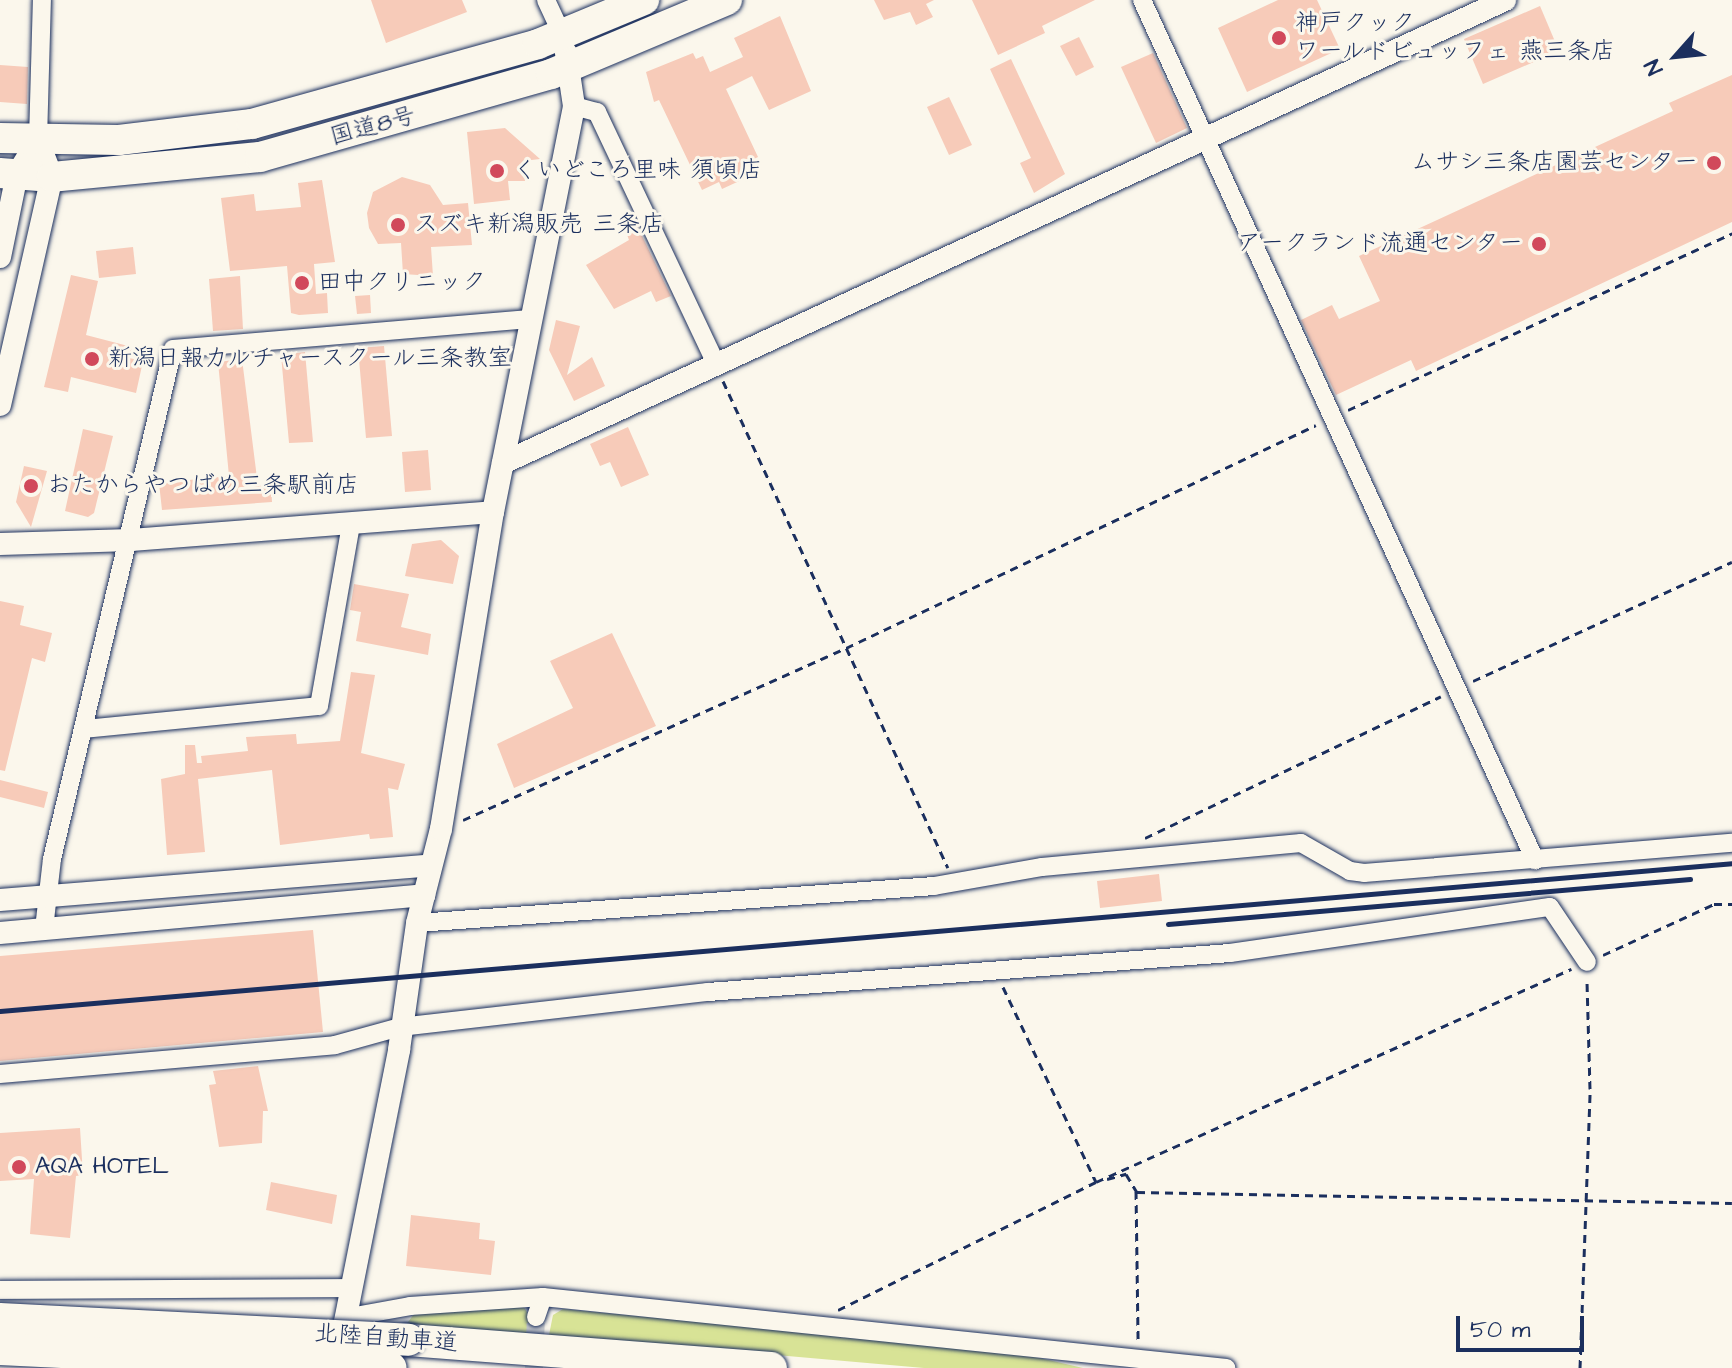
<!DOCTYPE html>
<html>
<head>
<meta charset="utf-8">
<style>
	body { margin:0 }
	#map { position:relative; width:1732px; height:1368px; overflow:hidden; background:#fbf7ec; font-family:"Architects Daughter","Klee One",sans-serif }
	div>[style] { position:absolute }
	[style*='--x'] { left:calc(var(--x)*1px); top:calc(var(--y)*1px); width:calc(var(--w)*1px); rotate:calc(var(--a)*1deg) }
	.green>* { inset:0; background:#d8e396 }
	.building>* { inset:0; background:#f7cbb9 }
	.minor-tunnel>* { height:18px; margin-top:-9px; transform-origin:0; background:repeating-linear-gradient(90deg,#cecfd0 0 18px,transparent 0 27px) }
	.path>* { height:3px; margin-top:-1.5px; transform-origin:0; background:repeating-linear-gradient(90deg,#1b2f5e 0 8px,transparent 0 14px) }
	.roads { filter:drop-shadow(0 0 2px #1b2f5e) drop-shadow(0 0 2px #1b2f5e) }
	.minor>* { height:18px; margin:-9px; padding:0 9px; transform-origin:9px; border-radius:9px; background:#fbf7ec }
	.tertiary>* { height:22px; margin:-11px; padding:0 11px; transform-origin:11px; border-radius:11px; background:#fbf7ec }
	.trunk>* { height:30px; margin:-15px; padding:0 15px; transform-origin:15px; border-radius:15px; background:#fbf7ec }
	.motorway>* { height:32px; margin:-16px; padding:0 16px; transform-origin:16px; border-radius:16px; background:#fbf7ec }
	.rail>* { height:5px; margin:-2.5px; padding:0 2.5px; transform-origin:2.5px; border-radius:2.5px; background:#1b2f5e }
	.bridges { filter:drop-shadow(0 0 2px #1b2f5e) drop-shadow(0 0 2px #1b2f5e) }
	.motorway-bridge>* { height:32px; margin:-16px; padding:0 16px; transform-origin:16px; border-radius:16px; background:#fbf7ec }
	.dots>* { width:22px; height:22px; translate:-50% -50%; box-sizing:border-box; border:4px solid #fbf7ec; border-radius:50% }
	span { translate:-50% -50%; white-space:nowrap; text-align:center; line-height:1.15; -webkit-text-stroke:6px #fbf7ec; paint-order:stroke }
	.poi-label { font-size:24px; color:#1b2f5e }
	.left { translate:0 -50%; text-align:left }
	.right { translate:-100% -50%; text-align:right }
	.street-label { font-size:24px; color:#1b2f5e }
	.north { position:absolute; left:1636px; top:16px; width:80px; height:80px; -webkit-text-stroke:6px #fbf7ec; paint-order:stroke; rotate:243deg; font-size:22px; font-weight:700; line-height:32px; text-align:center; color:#1b2f5e }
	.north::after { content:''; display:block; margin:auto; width:28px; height:36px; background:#1b2f5e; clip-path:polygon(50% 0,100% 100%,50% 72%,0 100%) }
	.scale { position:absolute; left:1456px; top:1316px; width:128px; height:36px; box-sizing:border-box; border:4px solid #1b2f5e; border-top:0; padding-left:10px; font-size:24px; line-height:28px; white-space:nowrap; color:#1b2f5e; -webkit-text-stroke:6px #fbf7ec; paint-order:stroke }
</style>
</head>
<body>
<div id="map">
	<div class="green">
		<div style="clip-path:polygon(522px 1304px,530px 1317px,525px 1340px,405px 1326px,417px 1310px)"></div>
		<div style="clip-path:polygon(563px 1309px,1009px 1351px,1083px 1368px,924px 1368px,549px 1335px,553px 1315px)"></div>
	</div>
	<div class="building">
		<div style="clip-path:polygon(371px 0,462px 0,467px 12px,386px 43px)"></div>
		<div style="clip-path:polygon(874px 0,934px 0,926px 4px,933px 17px,916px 25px,910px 12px,884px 20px)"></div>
		<div style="clip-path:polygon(972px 0,1095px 0,1042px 26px,1045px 33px,998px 55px)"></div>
		<div style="clip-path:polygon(1278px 0,1317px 0,1340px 49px,1247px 92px,1218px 28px)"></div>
		<div style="clip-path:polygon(1540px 6px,1559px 51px,1483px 84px,1464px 39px)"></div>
		<div style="clip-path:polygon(780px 16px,811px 91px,769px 110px,752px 76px,726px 89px,758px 157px,742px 165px,748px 177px,722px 189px,719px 182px,702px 190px,659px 100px,654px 102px,646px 72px,693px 53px,696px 59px,703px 56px,710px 72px,743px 57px,734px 38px)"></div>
		<div style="clip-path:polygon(1079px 37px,1094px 67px,1076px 76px,1060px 46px)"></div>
		<div style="clip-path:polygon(1153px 53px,1187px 128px,1156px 143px,1121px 67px)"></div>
		<div style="clip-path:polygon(1011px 59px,1065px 174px,1034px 193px,1020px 163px,1031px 158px,990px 69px)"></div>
		<div style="clip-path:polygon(0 65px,28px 67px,27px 104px,0 102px)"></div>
		<div style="clip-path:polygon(1732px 75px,1732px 222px,1416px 371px,1411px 360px,1336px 395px,1301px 320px,1332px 305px,1339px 319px,1380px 301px,1359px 256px,1673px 111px,1669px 103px)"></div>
		<div style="clip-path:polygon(949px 97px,972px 145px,949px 155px,927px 107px)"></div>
		<div style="clip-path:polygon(505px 128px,540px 159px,523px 161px,525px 181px,508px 181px,510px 200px,474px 204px,467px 132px)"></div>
		<div style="clip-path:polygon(402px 177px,430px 185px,443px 205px,468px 203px,472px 245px,431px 247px,433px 276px,403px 274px,401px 243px,378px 244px,369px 228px,367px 213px,373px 192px)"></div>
		<div style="clip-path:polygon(322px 180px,335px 262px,314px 264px,316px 294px,327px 293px,328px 313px,299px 315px,291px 313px,287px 266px,230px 271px,221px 198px,254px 194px,256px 211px,301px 207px,298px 183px)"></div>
		<div style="clip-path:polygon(633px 217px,671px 296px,656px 302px,651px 291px,614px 309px,586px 265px,629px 240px,622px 221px)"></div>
		<div style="clip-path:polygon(133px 247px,136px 274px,99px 278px,96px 251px)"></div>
		<div style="clip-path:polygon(71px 275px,98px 281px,86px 335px,132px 347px,129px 358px,143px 361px,136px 393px,71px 377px,68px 392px,44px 387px)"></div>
		<div style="clip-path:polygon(240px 276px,243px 329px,213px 331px,209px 279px)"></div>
		<div style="clip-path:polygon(370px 295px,371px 313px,357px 314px,355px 296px)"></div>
		<div style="clip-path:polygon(556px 320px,580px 326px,567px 375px,592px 357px,605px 386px,574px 401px,549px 350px)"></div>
		<div style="clip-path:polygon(384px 346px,392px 436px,366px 438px,358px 348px)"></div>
		<div style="clip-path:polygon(305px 352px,313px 442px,289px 443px,281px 355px)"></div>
		<div style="clip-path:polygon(242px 359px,258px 486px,271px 485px,272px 502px,162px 510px,159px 483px,229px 476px,218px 362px)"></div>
		<div style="clip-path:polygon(628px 427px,649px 475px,621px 487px,610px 462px,600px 466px,590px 444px)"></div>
		<div style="clip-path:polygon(83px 429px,113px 436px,94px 513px,88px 517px,65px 511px)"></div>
		<div style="clip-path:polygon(428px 450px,431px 490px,405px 492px,402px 452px)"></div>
		<div style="clip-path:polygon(24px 466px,47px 471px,31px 527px,16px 502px)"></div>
		<div style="clip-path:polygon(441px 540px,459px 556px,453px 584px,405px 576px,412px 544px)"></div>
		<div style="clip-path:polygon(354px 584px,409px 594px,401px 627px,431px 634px,428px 655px,356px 641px,361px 612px,350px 610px)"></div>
		<div style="clip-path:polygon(0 601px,24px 606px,20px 625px,52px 633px,45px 662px,32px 658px,5px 771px,0 770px)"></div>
		<div style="clip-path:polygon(612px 633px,656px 726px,514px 788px,497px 744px,573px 708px,550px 661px)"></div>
		<div style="clip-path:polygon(351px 672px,375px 675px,361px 753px,405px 764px,398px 790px,388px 788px,393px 837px,370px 839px,369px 834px,280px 845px,272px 770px,198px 779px,205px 852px,167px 855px,161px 779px,185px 774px,185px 745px,195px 745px,197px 763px,202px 763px,201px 756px,248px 751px,246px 737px,296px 734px,297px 744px,340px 741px)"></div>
		<div style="clip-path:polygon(0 780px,48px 792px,44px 808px,0 797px)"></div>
		<div style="clip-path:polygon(1159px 874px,1162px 901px,1100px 908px,1097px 881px)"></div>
		<div style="clip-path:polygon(313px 930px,323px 1032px,0 1061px,0 956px)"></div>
		<div style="clip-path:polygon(258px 1066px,268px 1111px,263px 1111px,262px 1143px,219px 1147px,209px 1085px,216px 1084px,213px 1071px)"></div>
		<div style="clip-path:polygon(80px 1128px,83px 1175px,76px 1176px,70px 1238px,30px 1234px,34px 1179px,0 1181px,0 1133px)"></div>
		<div style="clip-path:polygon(271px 1182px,337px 1195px,332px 1224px,266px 1210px)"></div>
		<div style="clip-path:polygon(411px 1215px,480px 1223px,479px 1239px,495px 1241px,491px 1275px,406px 1266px)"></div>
	</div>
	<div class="minor-tunnel">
		<div style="--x:534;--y:1368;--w:51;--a:-87.8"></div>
	</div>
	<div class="path">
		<div style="--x:723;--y:381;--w:536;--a:65.2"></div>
		<div style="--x:1348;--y:410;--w:423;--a:-24.7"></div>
		<div style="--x:1473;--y:681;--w:285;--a:-24.7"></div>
		<div style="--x:463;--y:820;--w:420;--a:-24.2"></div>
		<div style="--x:846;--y:648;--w:520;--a:-25.38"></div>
		<div style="--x:1145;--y:838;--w:328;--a:-25.6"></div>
		<div style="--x:1603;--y:955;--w:122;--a:-24.7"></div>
		<div style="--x:1714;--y:904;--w:18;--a:0"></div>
		<div style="--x:1003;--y:987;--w:216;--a:64.5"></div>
		<div style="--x:1126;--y:1174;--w:21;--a:59"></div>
		<div style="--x:1137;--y:1192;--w:595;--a:1.06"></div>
		<div style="--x:1107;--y:1179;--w:20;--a:-15"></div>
		<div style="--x:1136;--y:1191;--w:152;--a:89.2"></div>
		<div style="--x:838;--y:1310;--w:288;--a:-26.4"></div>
		<div style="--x:1096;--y:1182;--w:521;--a:-24.15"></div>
		<div style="--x:1580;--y:1368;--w:279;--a:-87.9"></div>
		<div style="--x:1590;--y:1089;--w:109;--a:-91.6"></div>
	</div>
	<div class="roads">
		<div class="minor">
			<div style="--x:546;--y:0;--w:38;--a:65"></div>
			<div style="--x:1142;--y:0;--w:946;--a:65.44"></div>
			<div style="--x:574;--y:106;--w:24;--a:15"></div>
			<div style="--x:597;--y:112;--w:281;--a:64.7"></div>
			<div style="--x:38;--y:140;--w:140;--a:-88.4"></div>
			<div style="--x:84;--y:729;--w:236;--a:-5.6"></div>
			<div style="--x:319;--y:706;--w:185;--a:-80"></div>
			<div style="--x:417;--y:923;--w:518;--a:-4.09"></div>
			<div style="--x:934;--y:886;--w:110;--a:-10"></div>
			<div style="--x:1042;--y:867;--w:260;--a:-5.3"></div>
			<div style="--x:1301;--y:843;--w:56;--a:29.7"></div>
			<div style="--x:1350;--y:871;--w:14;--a:8"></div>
			<div style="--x:1364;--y:873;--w:369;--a:-4.7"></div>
			<div style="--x:44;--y:929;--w:70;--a:-83.5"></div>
			<div style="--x:52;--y:859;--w:524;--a:-76.65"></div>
			<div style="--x:173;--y:349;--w:358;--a:-4.8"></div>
			<div style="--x:0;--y:1074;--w:336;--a:-4.9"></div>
			<div style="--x:335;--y:1045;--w:67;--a:-15.5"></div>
			<div style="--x:400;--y:1027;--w:310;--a:-6.5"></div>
			<div style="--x:708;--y:992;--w:523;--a:-4.27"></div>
			<div style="--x:1230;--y:953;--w:323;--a:-8.2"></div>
			<div style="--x:1550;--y:907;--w:66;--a:56.1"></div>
			<div style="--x:0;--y:1290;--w:350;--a:-0.3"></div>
			<div style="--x:536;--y:1317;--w:21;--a:-71"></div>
			<div style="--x:344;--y:1318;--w:67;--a:-10.3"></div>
			<div style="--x:410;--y:1306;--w:133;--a:-3.9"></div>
			<div style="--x:543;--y:1297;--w:687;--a:5.93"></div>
		</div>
		<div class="tertiary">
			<div style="--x:0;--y:257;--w:85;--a:-78.4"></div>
			<div style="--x:17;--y:174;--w:40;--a:-58"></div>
			<div style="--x:0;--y:405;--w:234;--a:-77.2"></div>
			<div style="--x:52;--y:177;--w:40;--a:-111"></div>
			<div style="--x:503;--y:463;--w:1104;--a:-24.8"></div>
			<div style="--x:0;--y:544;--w:131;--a:-1.7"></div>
			<div style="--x:131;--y:540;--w:363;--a:-4.4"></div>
			<div style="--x:0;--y:900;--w:432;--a:-4.6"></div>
			<div style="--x:0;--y:933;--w:426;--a:-5.1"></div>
			<div style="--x:339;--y:1351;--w:307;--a:-78.7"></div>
			<div style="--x:399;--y:1050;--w:128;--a:-81.9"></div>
			<div style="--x:417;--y:923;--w:97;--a:-75.7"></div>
			<div style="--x:441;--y:829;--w:321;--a:-80.7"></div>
			<div style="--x:493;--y:512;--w:414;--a:-78.7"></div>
			<div style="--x:574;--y:106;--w:54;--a:-98.6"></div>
		</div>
		<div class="trunk">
			<div style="--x:0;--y:138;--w:119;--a:1"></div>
			<div style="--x:119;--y:140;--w:134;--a:-6.9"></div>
			<div style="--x:252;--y:124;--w:297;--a:-15.6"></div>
			<div style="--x:538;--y:44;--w:115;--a:-22.5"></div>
			<div style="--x:0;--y:173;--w:52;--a:4.4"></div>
			<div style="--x:52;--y:177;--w:209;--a:-5.5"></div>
			<div style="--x:260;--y:157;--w:303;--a:-15.9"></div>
			<div style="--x:551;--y:74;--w:191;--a:-22.8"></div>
		</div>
		<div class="motorway">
			<div style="--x:408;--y:1340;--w:364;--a:4.4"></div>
		</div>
	</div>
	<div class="rail">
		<div style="--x:1168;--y:924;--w:524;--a:-4.93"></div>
		<div style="--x:0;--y:1011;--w:1738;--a:-4.88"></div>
	</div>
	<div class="bridges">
		<div class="motorway-bridge">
			<div style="--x:0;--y:1319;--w:409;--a:2.9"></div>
			<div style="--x:0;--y:1349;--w:391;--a:2.8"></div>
		</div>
	</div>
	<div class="dots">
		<div style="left:1279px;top:38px;background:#d1495b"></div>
		<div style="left:1714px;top:163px;background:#d1495b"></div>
		<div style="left:497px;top:171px;background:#d1495b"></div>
		<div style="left:398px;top:225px;background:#d1495b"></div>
		<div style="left:1539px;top:244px;background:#d1495b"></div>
		<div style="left:302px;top:283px;background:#d1495b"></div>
		<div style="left:92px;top:359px;background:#d1495b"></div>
		<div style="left:31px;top:486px;background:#d1495b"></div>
		<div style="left:19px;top:1167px;background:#d1495b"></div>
	</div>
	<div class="poi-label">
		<span class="left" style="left:1295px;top:38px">神戸クック<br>ワールドビュッフェ 燕三条店</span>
		<span class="right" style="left:1698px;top:163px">ムサシ三条店園芸センター</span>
		<span class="left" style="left:513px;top:171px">くいどころ里味 須頃店</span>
		<span class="left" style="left:414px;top:225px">スズキ新潟販売 三条店</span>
		<span class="right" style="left:1523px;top:244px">アークランド流通センター</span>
		<span class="left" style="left:318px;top:283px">田中クリニック</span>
		<span class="left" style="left:108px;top:359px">新潟日報カルチャースクール三条教室</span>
		<span class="left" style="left:47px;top:486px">おたからやつばめ三条駅前店</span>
		<span class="left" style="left:35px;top:1167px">AQA HOTEL</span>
	</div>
	<div class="street-label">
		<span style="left:373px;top:127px;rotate:-15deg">国道8号</span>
		<span style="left:386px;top:1339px;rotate:4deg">北陸自動車道</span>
	</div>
	<div class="north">N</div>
	<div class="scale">50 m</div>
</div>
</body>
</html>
